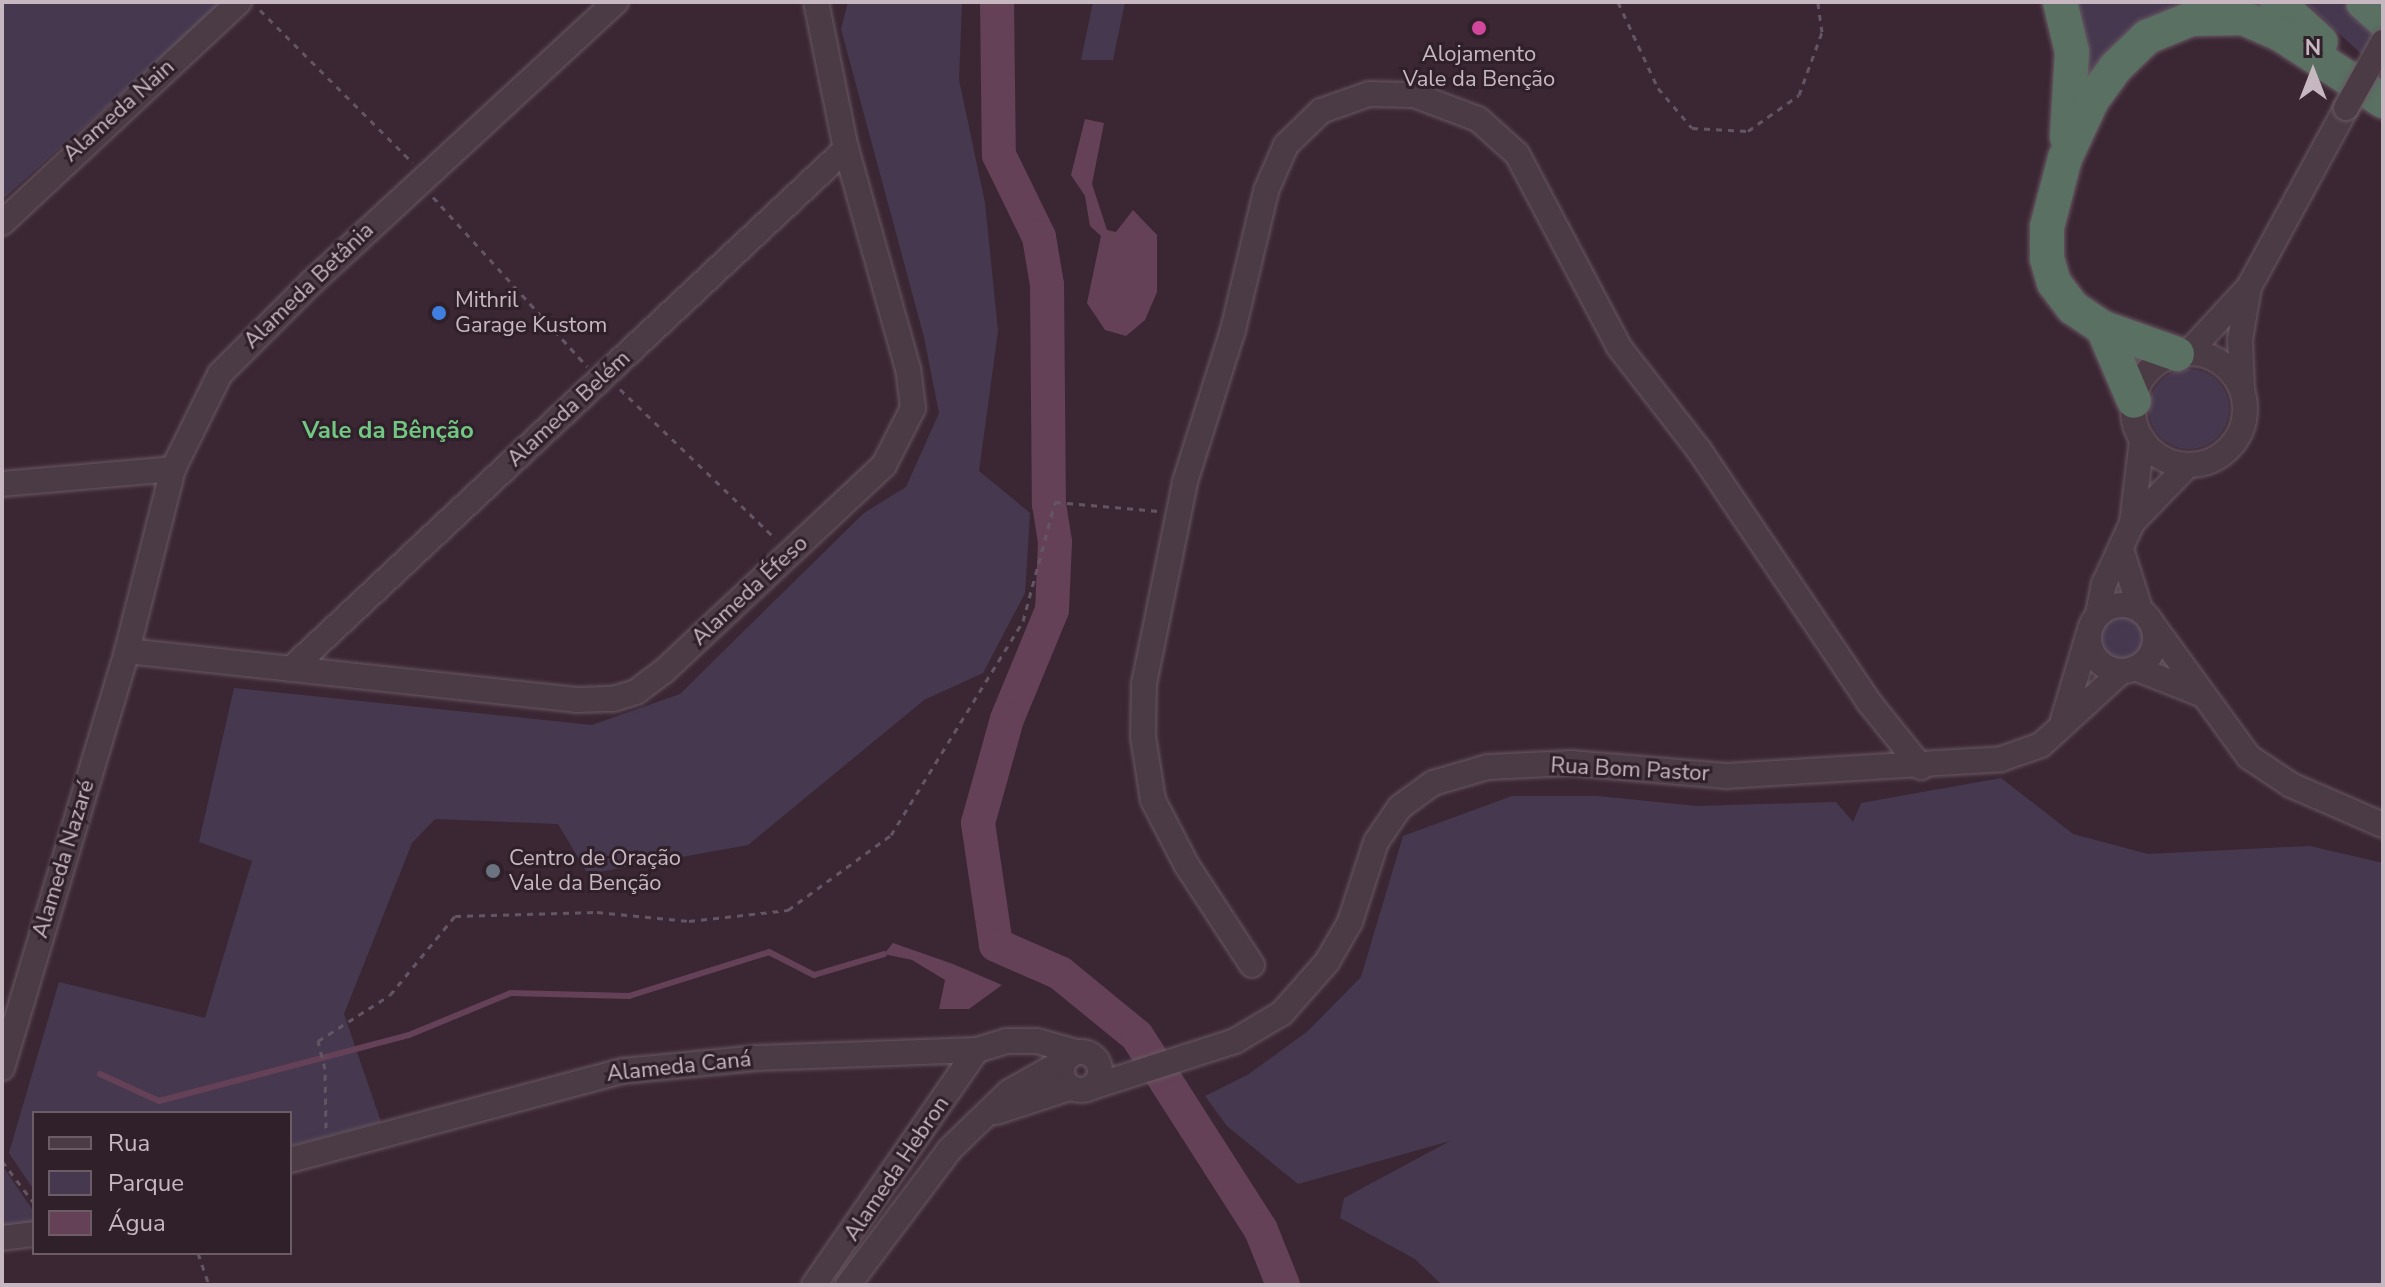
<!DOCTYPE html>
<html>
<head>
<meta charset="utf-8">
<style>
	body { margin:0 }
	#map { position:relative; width:2385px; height:1287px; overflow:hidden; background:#3b2734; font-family:"Nunito Sans",sans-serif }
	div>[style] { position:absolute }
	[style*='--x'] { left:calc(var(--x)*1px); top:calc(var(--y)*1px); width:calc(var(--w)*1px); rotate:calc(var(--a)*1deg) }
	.green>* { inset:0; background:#46394f }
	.round { border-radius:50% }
	.water>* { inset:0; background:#644157 }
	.stream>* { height:6px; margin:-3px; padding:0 3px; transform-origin:3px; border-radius:3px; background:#644157 }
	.river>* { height:34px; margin:-17px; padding:0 17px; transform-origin:17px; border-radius:17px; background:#644157 }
	.path>* { height:3px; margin-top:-1.5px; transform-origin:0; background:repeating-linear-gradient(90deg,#645565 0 6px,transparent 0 12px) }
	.roads { filter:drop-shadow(0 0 2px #695963) drop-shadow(0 0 2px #695963) }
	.minor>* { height:24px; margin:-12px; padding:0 12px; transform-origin:12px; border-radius:12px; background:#4b3b45 }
	.minor>.ring { margin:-12px; padding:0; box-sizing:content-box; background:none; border:24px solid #4b3b45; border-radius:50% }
	.highway>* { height:34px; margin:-17px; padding:0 17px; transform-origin:17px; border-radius:17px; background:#597062 }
	.bridges { filter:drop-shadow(0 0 2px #695963) drop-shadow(0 0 2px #695963) }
	.minor-bridge>* { height:24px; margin:-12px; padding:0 12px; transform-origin:12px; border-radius:12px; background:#4b3b45 }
	.dots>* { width:22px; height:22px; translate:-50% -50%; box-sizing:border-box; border:4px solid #30202a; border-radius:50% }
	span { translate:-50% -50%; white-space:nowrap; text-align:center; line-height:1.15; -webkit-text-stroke:6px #30202a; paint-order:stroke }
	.poi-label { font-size:22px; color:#c6b7c0 }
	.left { translate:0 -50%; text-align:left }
	.street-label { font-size:22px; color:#c6b7c0 }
	.neighbourhood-label { font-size:24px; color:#71c783; font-weight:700 }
	.frame { position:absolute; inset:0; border:4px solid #c6b7c0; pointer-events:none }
	.legend { position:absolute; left:32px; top:1111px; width:260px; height:144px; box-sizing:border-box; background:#30202a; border:2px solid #6c5c66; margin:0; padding:10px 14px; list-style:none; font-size:24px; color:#c6b7c0 }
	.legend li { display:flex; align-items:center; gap:16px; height:40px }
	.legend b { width:40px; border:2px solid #6c5c66 }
	.north { position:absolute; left:2273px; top:32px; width:80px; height:80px; -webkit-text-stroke:6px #30202a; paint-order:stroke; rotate:0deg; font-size:22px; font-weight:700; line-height:32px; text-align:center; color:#c6b7c0 }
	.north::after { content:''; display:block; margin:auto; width:28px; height:36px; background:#c6b7c0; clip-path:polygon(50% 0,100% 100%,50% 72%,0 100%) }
</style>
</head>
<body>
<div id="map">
	<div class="green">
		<div style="clip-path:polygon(2px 2px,223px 2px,2px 200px)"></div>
		<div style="clip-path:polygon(848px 2px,962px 2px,959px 80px,985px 203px,998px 331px,979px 471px,1030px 513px,1025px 593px,983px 673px,924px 700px,748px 845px,588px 874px,558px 824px,435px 819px,412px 843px,344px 1014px,381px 1122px,290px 1146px,290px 1113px,34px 1113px,34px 1190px,9px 1153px,59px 982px,205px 1018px,252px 861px,199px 842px,234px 688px,592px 725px,680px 694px,864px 513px,906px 487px,939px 413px,924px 337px,841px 29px)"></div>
		<div style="clip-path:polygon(1093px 2px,1125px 2px,1113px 60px,1081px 60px)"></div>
		<div style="clip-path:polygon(2072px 2px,2259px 2px,2266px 7px,2226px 3px,2082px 98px)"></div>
		<div style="clip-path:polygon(2305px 2px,2341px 2px,2352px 12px,2383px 42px,2383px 74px)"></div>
		<div class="round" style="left:2149px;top:369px;width:80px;height:80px"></div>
		<div class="round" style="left:2100px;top:616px;width:44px;height:44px"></div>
		<div style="clip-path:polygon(2001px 778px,2073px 834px,2148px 854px,2310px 846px,2383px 863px,2383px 1285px,1442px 1285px,1415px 1259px,1340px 1218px,1344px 1198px,1450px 1141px,1298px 1184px,1227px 1126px,1205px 1096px,1249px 1074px,1308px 1031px,1361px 977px,1403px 836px,1512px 796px,1597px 796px,1697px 806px,1836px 802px,1853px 822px,1861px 803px)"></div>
		<div style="clip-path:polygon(2px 1165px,34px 1212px,34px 1233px,6px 1230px,2px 1224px)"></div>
	</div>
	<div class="water">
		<div style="clip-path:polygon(1085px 119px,1104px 123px,1092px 184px,1107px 230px,1116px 232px,1133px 210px,1157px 235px,1157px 292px,1145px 320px,1126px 336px,1105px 330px,1087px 303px,1101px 236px,1090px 226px,1085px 196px,1071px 175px)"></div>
		<div style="clip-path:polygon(893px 943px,953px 964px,1002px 985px,969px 1009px,939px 1009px,945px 980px,912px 960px,884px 954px)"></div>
	</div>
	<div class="stream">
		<div style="--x:100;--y:1074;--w:65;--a:24.6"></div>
		<div style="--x:159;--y:1101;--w:259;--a:-14.8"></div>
		<div style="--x:409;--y:1035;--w:110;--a:-22.4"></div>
		<div style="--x:511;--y:993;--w:118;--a:1.5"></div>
		<div style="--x:629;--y:996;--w:147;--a:-17.4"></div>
		<div style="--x:769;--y:952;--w:51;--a:27.1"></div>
		<div style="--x:814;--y:975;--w:73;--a:-16.7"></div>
	</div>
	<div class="river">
		<div style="--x:997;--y:2;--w:153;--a:89.3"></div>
		<div style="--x:999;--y:155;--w:91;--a:64"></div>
		<div style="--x:1039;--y:237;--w:49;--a:80.5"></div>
		<div style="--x:1047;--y:285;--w:219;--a:89.5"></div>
		<div style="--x:1049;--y:504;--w:38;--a:81"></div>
		<div style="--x:1055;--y:542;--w:68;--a:92.5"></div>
		<div style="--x:1052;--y:610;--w:118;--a:112.4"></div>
		<div style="--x:1007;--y:719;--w:108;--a:105.6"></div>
		<div style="--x:978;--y:823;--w:123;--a:81.6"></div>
		<div style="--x:996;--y:945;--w:70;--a:23.6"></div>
		<div style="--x:1060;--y:973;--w:99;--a:39.3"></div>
		<div style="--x:1137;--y:1036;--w:230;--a:57.4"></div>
		<div style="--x:1261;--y:1230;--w:59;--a:68.2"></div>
	</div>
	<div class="path">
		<div style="--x:1618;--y:2;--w:95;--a:65.1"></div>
		<div style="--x:1658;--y:88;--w:52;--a:49.6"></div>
		<div style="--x:1692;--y:128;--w:56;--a:3.1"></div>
		<div style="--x:1748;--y:131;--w:62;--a:-35.2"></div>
		<div style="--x:1799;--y:95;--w:67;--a:-69.9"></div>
		<div style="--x:1822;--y:32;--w:30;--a:-98"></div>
		<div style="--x:260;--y:10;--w:216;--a:45"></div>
		<div style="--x:433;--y:197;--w:229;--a:47.7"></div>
		<div style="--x:620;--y:389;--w:216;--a:43.9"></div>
		<div style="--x:326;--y:1128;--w:59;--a:-91"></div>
		<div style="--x:325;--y:1069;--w:29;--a:-104"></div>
		<div style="--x:318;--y:1041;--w:85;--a:-32.6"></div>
		<div style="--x:390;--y:995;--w:102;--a:-50.6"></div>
		<div style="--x:455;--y:916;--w:142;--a:-1.6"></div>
		<div style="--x:597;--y:912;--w:92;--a:5.6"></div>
		<div style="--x:689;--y:921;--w:100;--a:-6.3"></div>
		<div style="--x:788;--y:910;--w:127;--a:-36.1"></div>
		<div style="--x:891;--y:835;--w:251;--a:-58.3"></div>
		<div style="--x:1023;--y:621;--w:123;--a:-74.9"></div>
		<div style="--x:1055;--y:502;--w:104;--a:4.9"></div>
		<div style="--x:2;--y:1161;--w:53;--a:52.7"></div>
		<div style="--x:198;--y:1253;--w:34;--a:71"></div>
	</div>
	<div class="roads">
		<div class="minor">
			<div style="--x:2;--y:223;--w:324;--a:-43"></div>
			<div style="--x:2188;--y:353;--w:90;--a:-47.3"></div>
			<div style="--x:2249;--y:287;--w:204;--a:-61.5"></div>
			<div class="ring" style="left:2133px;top:353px;width:88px;height:88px"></div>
			<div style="--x:2242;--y:388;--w:48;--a:-92.4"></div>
			<div style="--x:2240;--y:340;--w:54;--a:-80.4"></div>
			<div style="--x:2;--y:484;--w:172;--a:-5"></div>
			<div style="--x:2132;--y:523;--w:81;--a:-46"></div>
			<div style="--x:2121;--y:549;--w:63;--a:72.4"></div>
			<div class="ring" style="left:2089px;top:605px;width:42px;height:42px"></div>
			<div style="--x:2098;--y:614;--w:31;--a:-79"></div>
			<div style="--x:2104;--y:584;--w:67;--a:-65.3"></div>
			<div style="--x:2132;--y:523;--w:85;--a:-83.2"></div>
			<div style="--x:2153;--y:625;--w:163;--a:54"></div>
			<div style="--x:2249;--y:757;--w:50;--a:33.7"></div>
			<div style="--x:2291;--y:785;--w:100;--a:23.5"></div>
			<div style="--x:127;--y:651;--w:452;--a:6.2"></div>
			<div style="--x:576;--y:700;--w:37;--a:-2"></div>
			<div style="--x:613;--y:699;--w:24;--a:-17"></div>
			<div style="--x:636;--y:692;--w:35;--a:-37"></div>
			<div style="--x:664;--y:671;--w:301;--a:-43.1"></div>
			<div style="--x:884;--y:465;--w:64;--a:-63"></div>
			<div style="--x:913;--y:408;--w:39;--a:-97"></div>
			<div style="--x:908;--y:369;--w:229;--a:-105.7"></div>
			<div style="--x:846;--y:149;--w:150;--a:-101.5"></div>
			<div style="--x:2135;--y:668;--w:68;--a:21.6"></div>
			<div style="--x:291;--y:669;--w:761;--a:-43.14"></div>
			<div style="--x:2063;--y:720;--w:88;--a:-73.4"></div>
			<div style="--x:1252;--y:965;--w:121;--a:-123.2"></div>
			<div style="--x:1186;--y:864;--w:72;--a:-117.3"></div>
			<div style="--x:1153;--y:800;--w:65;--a:-98.9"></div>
			<div style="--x:1143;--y:736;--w:52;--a:-88.9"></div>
			<div style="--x:1144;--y:684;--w:206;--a:-78.5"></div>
			<div style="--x:1185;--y:482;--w:159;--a:-72.5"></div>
			<div style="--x:1233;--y:330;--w:143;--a:-76.6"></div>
			<div style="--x:1266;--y:191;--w:50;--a:-66.5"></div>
			<div style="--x:1286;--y:145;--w:49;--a:-44.2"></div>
			<div style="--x:1321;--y:111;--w:51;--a:-19.5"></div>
			<div style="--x:1369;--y:94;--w:45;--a:1.3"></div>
			<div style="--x:1414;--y:95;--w:68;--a:20.6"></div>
			<div style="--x:1478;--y:119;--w:52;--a:41.9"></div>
			<div style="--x:1517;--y:154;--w:218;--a:62.1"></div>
			<div style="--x:1619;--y:347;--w:130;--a:52.2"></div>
			<div style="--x:1699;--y:450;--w:303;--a:56"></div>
			<div style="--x:1868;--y:701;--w:85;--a:51.2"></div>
			<div class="ring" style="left:1062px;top:1052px;width:14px;height:14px"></div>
			<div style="--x:2;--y:1068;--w:435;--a:-73.3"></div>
			<div style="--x:127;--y:651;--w:188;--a:-75.8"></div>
			<div style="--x:173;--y:469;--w:106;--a:-63.7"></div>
			<div style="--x:220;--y:374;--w:129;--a:-45"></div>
			<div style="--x:311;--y:283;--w:415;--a:-42.7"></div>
			<div style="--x:1092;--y:1087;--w:150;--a:-17.8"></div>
			<div style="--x:1235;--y:1041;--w:55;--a:-30.8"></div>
			<div style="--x:1282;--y:1013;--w:68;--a:-48.6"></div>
			<div style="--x:1327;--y:962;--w:46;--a:-60.1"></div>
			<div style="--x:1350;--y:922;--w:84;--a:-72"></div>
			<div style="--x:1376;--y:842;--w:42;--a:-55.6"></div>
			<div style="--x:1400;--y:807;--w:41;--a:-36"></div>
			<div style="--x:1433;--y:783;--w:57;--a:-16.2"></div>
			<div style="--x:1488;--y:767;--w:83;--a:-2.8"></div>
			<div style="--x:1571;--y:763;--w:156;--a:4.8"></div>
			<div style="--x:1726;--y:776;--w:276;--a:-3.5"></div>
			<div style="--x:2001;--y:759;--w:42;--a:-19.3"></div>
			<div style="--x:2041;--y:745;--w:110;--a:-42.4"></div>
			<div style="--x:996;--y:1112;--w:78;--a:-18"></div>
			<div style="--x:290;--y:1160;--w:345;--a:-15"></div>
			<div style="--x:623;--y:1071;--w:135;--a:-5.5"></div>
			<div style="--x:757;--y:1058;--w:220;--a:-2.1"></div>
			<div style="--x:977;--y:1050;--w:31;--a:-17"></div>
			<div style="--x:1007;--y:1041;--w:30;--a:0"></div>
			<div style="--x:1037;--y:1041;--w:41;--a:15.8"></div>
			<div style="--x:2;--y:1238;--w:32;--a:-7"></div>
			<div style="--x:814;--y:1285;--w:286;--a:-55.3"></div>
			<div style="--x:848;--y:1285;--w:170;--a:-53.1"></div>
			<div style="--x:950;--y:1149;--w:82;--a:-44"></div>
			<div style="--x:1009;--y:1092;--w:63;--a:-29.4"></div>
		</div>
		<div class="highway">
			<div style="--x:2060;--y:2;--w:51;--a:76.5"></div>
			<div style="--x:2072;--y:52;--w:85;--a:93.4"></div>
			<div style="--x:2277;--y:2;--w:59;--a:42.3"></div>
			<div style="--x:2363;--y:2;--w:27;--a:42"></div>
			<div style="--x:2103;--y:328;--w:79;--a:67"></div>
			<div style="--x:2177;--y:354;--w:78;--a:-160.6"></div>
			<div style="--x:2103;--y:328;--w:36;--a:-146"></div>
			<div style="--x:2073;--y:308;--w:31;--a:-127"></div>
			<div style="--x:2054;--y:283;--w:26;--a:-106"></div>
			<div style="--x:2047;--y:258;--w:31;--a:-90"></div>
			<div style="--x:2047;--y:227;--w:71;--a:-75.4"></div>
			<div style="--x:2065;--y:158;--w:64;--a:-65"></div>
			<div style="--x:2092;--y:100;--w:39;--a:-54"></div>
			<div style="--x:2115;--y:68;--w:45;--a:-44.1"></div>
			<div style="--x:2147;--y:37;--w:48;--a:-22.2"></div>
			<div style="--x:2191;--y:19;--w:52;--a:-1.1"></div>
			<div style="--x:2243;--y:18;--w:40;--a:23.4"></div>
			<div style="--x:2280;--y:34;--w:123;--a:33"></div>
		</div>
	</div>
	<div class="bridges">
		<div class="minor-bridge">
			<div style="--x:2346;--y:108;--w:76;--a:-60.7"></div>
		</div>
	</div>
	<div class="dots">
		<div style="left:1479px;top:28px;background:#d1479c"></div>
		<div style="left:439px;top:313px;background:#3f7fe0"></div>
		<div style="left:493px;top:871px;background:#6b7280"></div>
	</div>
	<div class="poi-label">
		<span style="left:1479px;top:67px">Alojamento<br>Vale da Benção</span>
		<span class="left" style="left:455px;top:313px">Mithril<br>Garage Kustom</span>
		<span class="left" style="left:509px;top:871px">Centro de Oração<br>Vale da Benção</span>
	</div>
	<div class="street-label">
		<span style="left:119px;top:111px;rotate:-42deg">Alameda Nain</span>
		<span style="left:309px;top:286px;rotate:-44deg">Alameda Betânia</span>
		<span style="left:569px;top:409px;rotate:-43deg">Alameda Belém</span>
		<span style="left:750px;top:591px;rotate:-43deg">Alameda Éfeso</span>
		<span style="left:1630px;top:770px;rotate:3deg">Rua Bom Pastor</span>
		<span style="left:64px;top:859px;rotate:-73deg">Alameda Nazaré</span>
		<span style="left:679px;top:1067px;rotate:-6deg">Alameda Caná</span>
		<span style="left:897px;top:1169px;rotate:-56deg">Alameda Hebron</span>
	</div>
	<div class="neighbourhood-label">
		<span style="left:388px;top:431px">Vale da Bênção</span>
	</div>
	<div class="frame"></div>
	<ul class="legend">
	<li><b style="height:10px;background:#4b3b45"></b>Rua</li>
	<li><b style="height:22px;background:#46394f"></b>Parque</li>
	<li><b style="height:22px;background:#644157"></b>Água</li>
	</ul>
	<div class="north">N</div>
</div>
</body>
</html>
